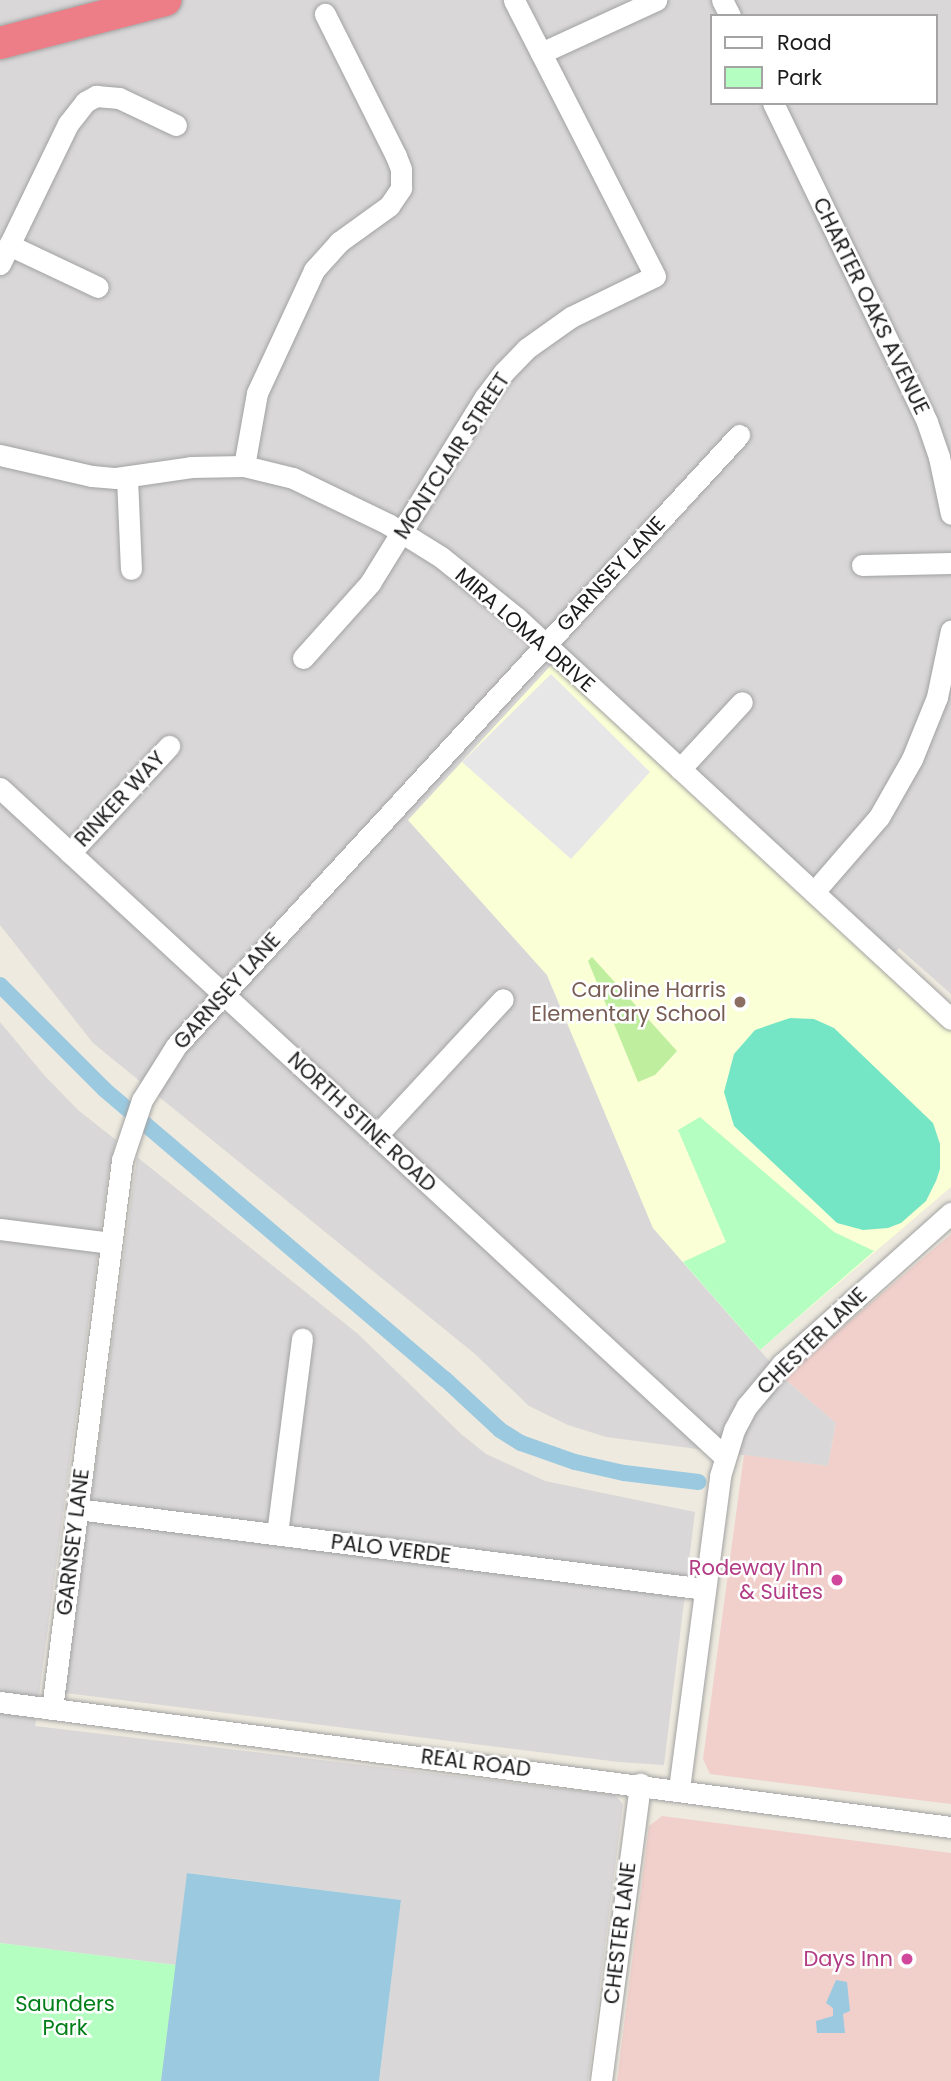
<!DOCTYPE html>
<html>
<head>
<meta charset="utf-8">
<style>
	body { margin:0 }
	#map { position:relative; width:951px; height:2081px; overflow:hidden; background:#eeeadf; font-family:Poppins,sans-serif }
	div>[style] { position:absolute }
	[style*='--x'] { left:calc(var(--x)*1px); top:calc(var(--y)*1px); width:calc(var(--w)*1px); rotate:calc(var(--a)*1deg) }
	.residential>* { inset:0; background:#d9d7d7 }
	.commercial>* { inset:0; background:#f1d0cb }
	.education>* { inset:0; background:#fbffd6 }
	.grass>* { inset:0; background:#beee9e }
	.park>* { inset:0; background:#b5fec2 }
	.pitch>* { inset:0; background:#74e5c5 }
	.parking>* { inset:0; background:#e7e7e7 }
	.water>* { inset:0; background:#9ac9e0 }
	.canal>* { height:16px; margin:-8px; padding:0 8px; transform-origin:8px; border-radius:8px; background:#9ac9e0 }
	.roads { filter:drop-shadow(0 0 2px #a2a2a2) drop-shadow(0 0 2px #a2a2a2) }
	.minor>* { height:21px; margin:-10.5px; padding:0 10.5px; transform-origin:10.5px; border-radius:10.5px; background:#fff }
	.highway>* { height:32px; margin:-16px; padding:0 16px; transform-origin:16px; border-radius:16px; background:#ed7e87 }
	.dots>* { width:19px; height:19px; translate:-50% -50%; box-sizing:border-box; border:4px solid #fff; border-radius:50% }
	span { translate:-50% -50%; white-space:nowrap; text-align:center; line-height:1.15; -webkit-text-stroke:5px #fff; paint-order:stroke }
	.street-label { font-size:21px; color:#1b1b1b }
	.education-label { font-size:21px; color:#785e54 }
	.right { translate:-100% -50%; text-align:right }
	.hotel-label { font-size:21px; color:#b23c85 }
	.park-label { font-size:21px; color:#027f19 }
	.legend { position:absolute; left:710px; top:14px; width:228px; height:91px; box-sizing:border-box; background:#fff; border:2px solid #a4a4a4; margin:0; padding:9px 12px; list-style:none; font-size:21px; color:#1b1b1b }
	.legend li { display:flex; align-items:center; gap:14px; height:35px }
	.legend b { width:35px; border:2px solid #a4a4a4 }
</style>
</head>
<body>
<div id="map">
	<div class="residential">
		<div style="clip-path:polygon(evenodd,0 0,951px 0,951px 994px,899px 948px,883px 967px,408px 820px,547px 975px,653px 1228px,784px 1378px,836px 1423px,828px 1466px,606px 1437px,568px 1425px,529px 1406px,475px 1354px,93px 1043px,0 925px,0 0,711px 16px,935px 16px,935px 103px,711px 103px,711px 16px)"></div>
		<div style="clip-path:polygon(0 1022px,44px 1075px,78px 1110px,116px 1140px,108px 1175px,35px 1726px,615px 1795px,623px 1804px,588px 2081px,379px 2081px,401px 1900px,188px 1873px,176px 1965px,0 1943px)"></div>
		<div style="clip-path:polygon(137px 1157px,358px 1334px,461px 1434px,486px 1454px,545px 1481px,695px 1512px,664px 1765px,619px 1762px,65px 1693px)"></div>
	</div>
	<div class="commercial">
		<div style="clip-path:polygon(951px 1234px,951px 1804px,710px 1774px,703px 1759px,744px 1455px,828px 1466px,836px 1423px,784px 1378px)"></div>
		<div style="clip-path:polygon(662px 1816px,951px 1853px,951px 2081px,617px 2081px,649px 1826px)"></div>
	</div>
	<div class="education">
		<div style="clip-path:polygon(553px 663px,951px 1030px,951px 1187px,760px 1350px,653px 1228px,547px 975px,408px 820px)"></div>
	</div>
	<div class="grass">
		<div style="clip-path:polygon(592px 957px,677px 1051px,655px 1075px,638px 1082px,588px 961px)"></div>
	</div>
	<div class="park">
		<div style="clip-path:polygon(700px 1117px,834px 1232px,874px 1251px,760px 1350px,683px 1262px,726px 1242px,678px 1130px)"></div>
		<div style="clip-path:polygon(0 1943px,176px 1965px,161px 2081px,0 2081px)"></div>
	</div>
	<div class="pitch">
		<div style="clip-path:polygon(790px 1018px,814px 1019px,834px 1028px,933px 1123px,940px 1144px,940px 1169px,936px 1181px,926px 1201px,901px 1223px,888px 1228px,863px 1230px,837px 1223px,734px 1126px,724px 1092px,734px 1054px,755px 1030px)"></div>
	</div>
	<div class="parking">
		<div style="clip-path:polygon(551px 674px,650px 772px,571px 859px,462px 762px)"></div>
	</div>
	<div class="water">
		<div style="clip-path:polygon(187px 1873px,401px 1900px,379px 2081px,161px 2081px)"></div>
		<div style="clip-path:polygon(836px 1980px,847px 1982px,850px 2011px,843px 2014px,845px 2033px,817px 2033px,816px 2021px,833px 2016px,833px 2008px,826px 2003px)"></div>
	</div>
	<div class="canal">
		<div style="--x:0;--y:985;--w:148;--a:45"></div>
		<div style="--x:105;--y:1090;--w:446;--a:40.4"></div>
		<div style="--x:445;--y:1379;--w:75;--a:42.8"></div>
		<div style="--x:500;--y:1430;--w:25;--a:32"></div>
		<div style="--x:521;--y:1443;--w:57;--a:19.4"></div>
		<div style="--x:575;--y:1462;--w:50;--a:12.7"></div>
		<div style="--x:624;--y:1473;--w:75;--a:6.9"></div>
	</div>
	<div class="roads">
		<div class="minor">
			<div style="--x:722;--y:0;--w:18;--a:63"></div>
			<div style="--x:541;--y:53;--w:127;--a:-24.7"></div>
			<div style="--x:773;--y:103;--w:354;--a:64.2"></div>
			<div style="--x:927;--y:422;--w:37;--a:71"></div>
			<div style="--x:939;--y:457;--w:58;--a:78.1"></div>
			<div style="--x:9;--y:245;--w:98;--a:25.3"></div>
			<div style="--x:0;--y:264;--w:156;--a:-64.1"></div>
			<div style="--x:68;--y:124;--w:28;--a:-52"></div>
			<div style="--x:85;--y:102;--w:13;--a:-29"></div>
			<div style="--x:96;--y:96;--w:23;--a:5"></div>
			<div style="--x:119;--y:98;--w:63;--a:25.3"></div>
			<div style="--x:0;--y:455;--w:94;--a:12.9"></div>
			<div style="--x:92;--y:476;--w:24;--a:5"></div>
			<div style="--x:116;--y:478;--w:76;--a:-8.3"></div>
			<div style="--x:191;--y:467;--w:53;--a:-1.1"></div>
			<div style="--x:244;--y:466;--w:50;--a:13.8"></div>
			<div style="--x:293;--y:478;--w:106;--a:25.8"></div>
			<div style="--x:388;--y:524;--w:62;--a:31.9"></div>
			<div style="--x:441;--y:557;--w:97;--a:38.8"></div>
			<div style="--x:517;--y:618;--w:591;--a:42.74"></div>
			<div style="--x:244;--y:466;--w:74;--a:-79.9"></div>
			<div style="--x:257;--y:393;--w:136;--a:-65.1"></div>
			<div style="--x:314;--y:270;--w:38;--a:-48"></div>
			<div style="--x:339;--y:242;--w:62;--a:-35.8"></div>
			<div style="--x:389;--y:206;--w:22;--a:-56"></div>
			<div style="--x:401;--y:188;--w:19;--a:-90"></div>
			<div style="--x:401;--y:169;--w:14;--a:-111"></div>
			<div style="--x:396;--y:156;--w:159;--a:-116.6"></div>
			<div style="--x:127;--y:478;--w:91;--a:87.5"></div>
			<div style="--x:862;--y:565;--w:89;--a:-1.3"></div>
			<div style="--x:303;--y:658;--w:101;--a:-48.2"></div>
			<div style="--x:370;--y:583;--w:219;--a:-58.3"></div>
			<div style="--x:485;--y:397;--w:31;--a:-53"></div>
			<div style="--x:504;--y:372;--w:32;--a:-46"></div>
			<div style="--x:526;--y:349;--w:55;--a:-35.4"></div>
			<div style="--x:571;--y:317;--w:93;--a:-26"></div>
			<div style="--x:655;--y:276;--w:310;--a:-117.1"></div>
			<div style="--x:680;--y:769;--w:91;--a:-47.2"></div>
			<div style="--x:0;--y:788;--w:985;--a:42.7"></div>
			<div style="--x:70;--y:853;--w:146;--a:-47.2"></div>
			<div style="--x:814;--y:892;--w:99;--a:-49.1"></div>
			<div style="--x:879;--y:817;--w:67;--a:-60.4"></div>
			<div style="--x:912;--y:759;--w:67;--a:-68"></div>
			<div style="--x:937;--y:697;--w:68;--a:-78.2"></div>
			<div style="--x:377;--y:1135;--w:185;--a:-47.2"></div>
			<div style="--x:0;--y:1229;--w:112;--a:7.2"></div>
			<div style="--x:77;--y:1509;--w:633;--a:7.26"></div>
			<div style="--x:277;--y:1534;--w:197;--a:-82.7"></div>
			<div style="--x:0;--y:1702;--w:959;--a:7.49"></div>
			<div style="--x:52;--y:1709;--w:553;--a:-82.73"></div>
			<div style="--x:122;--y:1160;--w:63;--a:-71.6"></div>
			<div style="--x:142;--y:1100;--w:64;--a:-57.8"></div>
			<div style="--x:176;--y:1046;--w:831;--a:-47.34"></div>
			<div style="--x:679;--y:1789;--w:316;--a:-82.5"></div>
			<div style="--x:720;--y:1476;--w:48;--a:-73.1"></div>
			<div style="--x:734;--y:1430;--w:27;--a:-62"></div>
			<div style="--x:747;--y:1406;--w:55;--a:-50.2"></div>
			<div style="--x:782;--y:1364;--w:227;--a:-41.8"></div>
			<div style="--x:601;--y:2081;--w:300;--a:-82.5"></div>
		</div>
		<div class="highway">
			<div style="--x:0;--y:43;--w:171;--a:-14.6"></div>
		</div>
	</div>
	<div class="dots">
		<div style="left:740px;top:1002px;background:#8d6e63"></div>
		<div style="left:837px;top:1580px;background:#d1479c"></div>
		<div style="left:907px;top:1959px;background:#d1479c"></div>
	</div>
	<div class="street-label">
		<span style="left:871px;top:306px;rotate:64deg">CHARTER OAKS AVENUE</span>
		<span style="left:452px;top:456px;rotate:-57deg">MONTCLAIR STREET</span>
		<span style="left:611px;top:574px;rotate:-47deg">GARNSEY LANE</span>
		<span style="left:525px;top:630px;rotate:41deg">MIRA LOMA DRIVE</span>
		<span style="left:120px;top:799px;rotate:-47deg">RINKER WAY</span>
		<span style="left:227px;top:991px;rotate:-48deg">GARNSEY LANE</span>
		<span style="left:362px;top:1122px;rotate:43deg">NORTH STINE ROAD</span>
		<span style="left:812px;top:1341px;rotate:-44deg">CHESTER LANE</span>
		<span style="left:73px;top:1542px;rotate:-83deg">GARNSEY LANE</span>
		<span style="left:391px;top:1549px;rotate:7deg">PALO VERDE</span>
		<span style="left:476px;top:1763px;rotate:7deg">REAL ROAD</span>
		<span style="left:620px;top:1933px;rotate:-83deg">CHESTER LANE</span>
	</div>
	<div class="education-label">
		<span class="right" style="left:726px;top:1002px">Caroline Harris<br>Elementary School</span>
	</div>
	<div class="hotel-label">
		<span class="right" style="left:823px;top:1580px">Rodeway Inn<br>&amp; Suites</span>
		<span class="right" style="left:893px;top:1959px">Days Inn</span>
	</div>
	<div class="park-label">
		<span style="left:65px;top:2016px">Saunders<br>Park</span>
	</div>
	<ul class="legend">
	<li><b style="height:9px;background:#fff"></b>Road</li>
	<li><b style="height:19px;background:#b5fec2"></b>Park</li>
	</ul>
</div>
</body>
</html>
